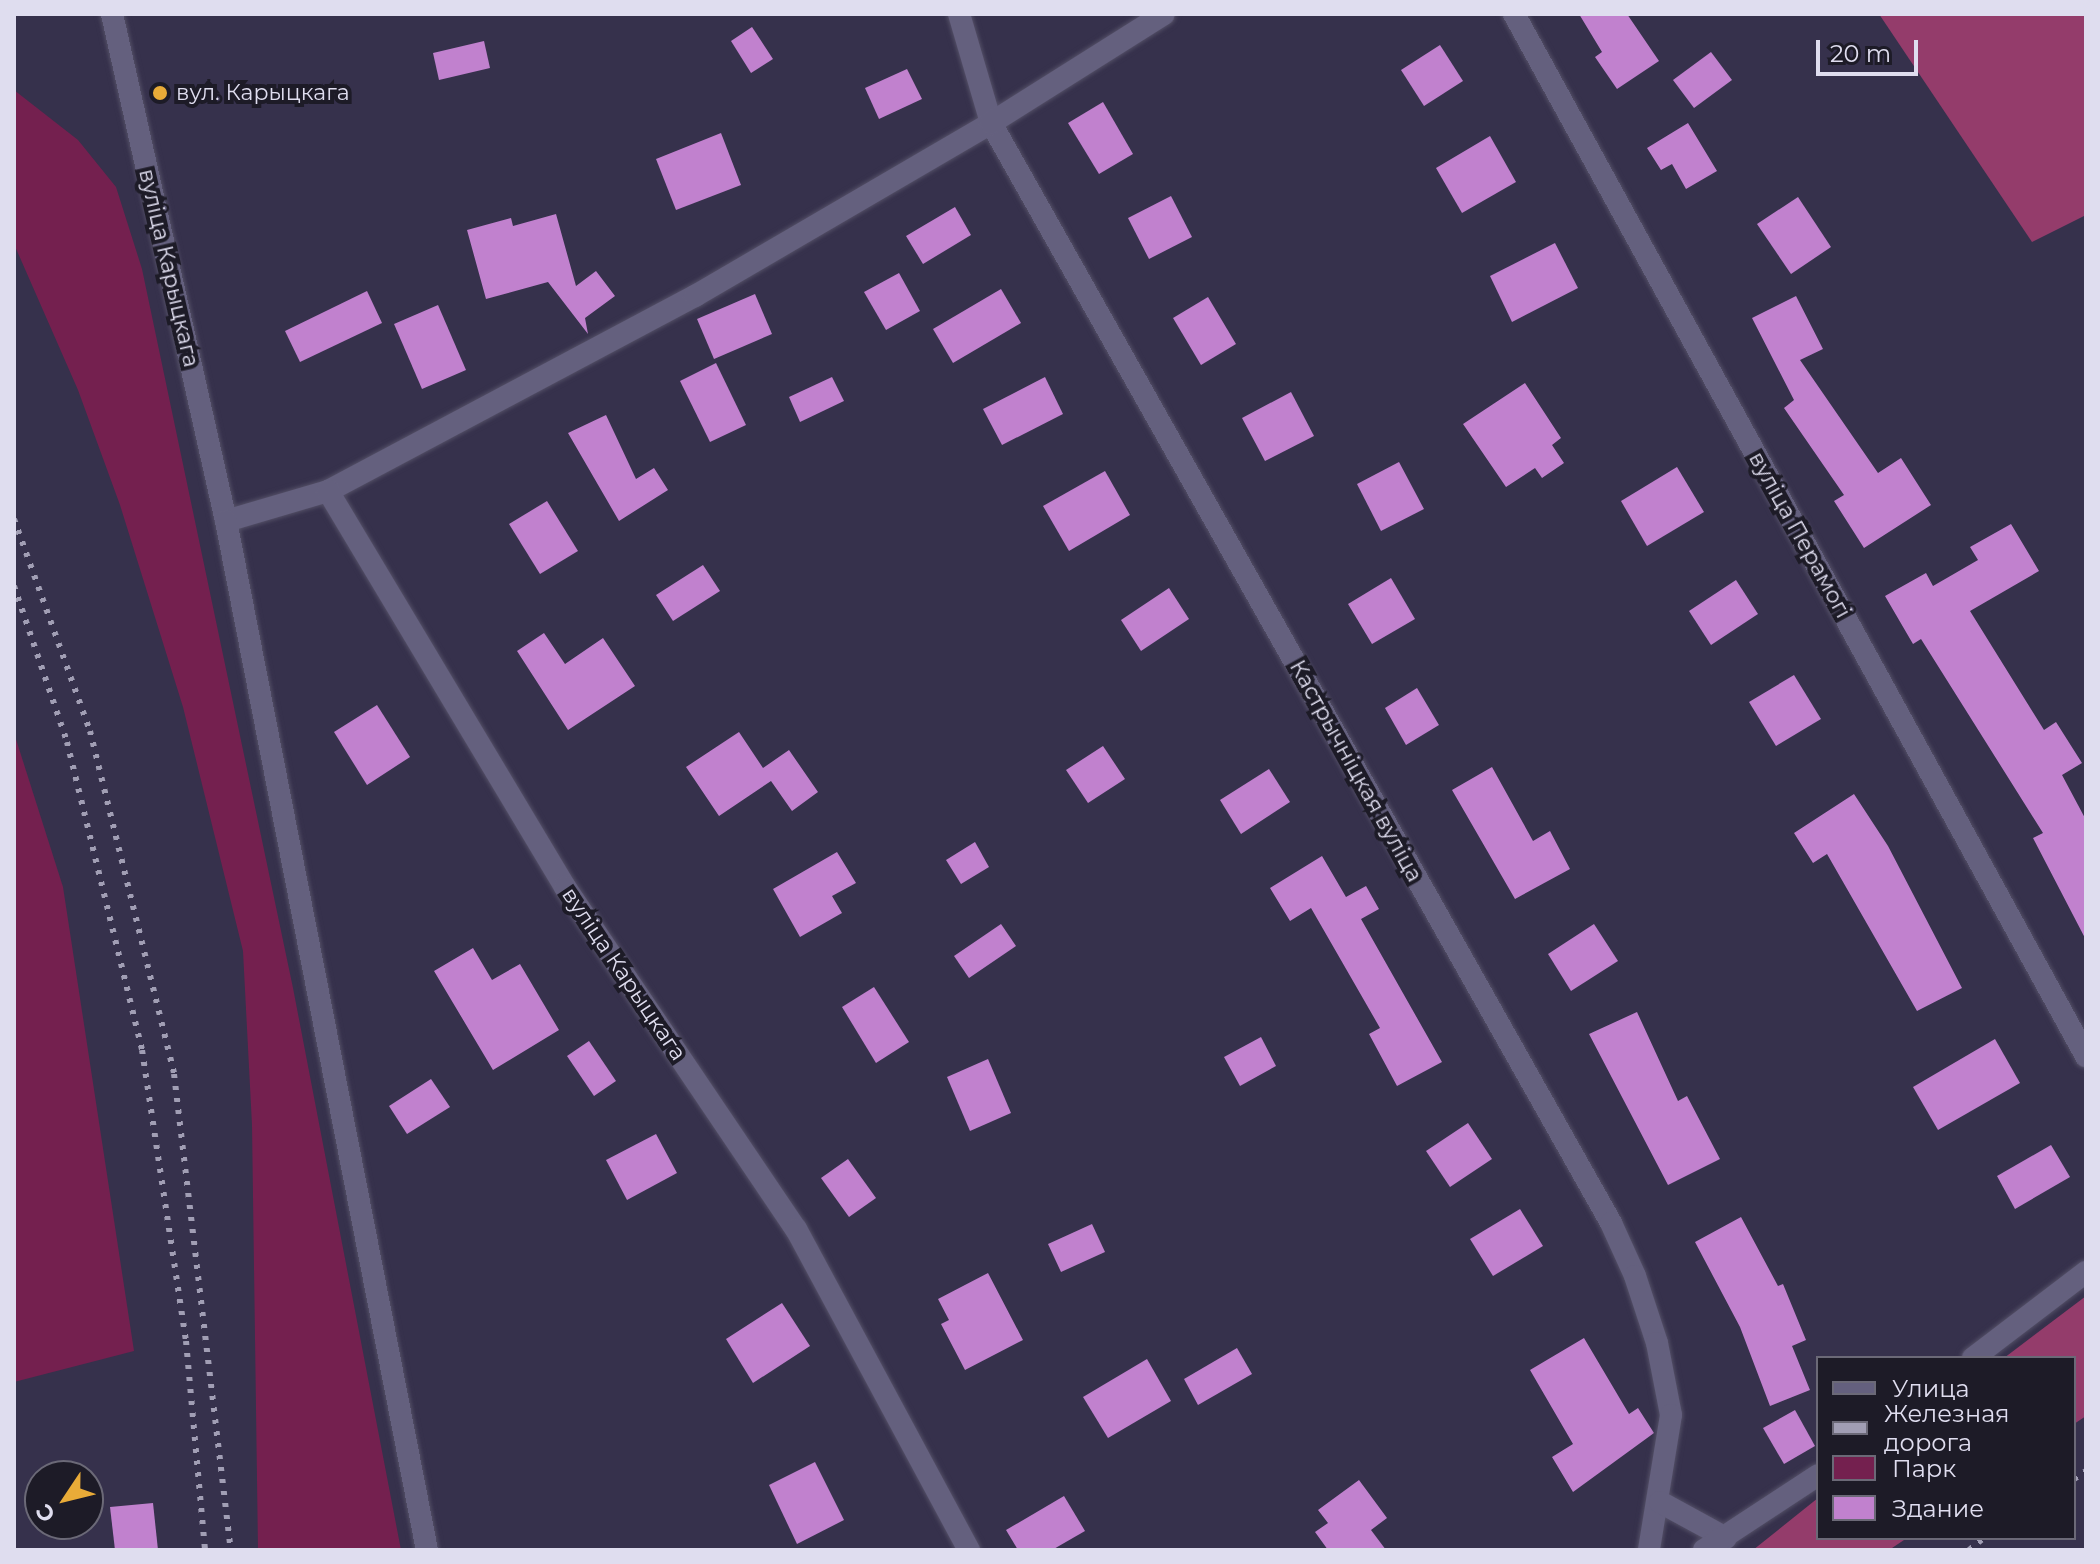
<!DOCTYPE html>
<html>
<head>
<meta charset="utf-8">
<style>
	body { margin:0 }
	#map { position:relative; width:2100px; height:1564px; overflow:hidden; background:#36314c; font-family:Montserrat,sans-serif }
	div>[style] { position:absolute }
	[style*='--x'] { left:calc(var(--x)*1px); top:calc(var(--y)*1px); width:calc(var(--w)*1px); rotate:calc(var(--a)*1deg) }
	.green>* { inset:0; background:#74204f }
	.forest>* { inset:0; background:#943c6b }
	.building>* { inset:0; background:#c181ce }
	.roads { filter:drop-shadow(0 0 2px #534f66) drop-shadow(0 0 2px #534f66) }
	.minor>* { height:22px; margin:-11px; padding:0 11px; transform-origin:11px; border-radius:11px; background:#64607e }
	.tertiary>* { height:22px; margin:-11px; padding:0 11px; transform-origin:11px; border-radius:11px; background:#64607e }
	.rail>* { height:6px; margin-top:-3px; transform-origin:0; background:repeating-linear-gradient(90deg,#a19eb4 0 4px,transparent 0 12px) }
	.dots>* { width:22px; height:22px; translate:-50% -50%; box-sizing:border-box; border:4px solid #1d1b27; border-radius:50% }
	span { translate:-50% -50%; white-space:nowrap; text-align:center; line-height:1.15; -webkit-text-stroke:8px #1d1b27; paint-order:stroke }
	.poi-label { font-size:22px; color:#dfddef }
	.left { translate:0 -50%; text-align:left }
	.street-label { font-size:22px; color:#dfddef }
	.frame { position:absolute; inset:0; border:16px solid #dfddef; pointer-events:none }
	.legend { position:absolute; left:1816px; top:1356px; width:260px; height:184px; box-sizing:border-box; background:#1d1b27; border:2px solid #6b6977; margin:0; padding:10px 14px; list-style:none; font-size:24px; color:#dfddef }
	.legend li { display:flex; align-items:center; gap:16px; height:40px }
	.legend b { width:40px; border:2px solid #6b6977 }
	.north { position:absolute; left:24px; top:1460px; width:80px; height:80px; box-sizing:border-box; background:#1d1b27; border:2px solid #6b6977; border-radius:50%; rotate:235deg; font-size:22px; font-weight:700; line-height:32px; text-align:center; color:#dfddef }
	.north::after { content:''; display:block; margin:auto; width:28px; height:36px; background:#e9ab38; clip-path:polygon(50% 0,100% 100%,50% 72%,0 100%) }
	.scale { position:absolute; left:1816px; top:40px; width:102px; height:36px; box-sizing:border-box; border:4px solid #dfddef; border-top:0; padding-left:10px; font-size:24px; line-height:28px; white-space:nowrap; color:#dfddef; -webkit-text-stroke:6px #1d1b27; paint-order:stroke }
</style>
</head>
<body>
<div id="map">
	<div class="green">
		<div style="clip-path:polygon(14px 90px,78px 140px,116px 187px,142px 269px,293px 988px,401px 1550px,258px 1550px,252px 1125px,243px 951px,183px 707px,120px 505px,78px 390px,14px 244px)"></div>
		<div style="clip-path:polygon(14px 733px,63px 887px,134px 1351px,14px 1382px)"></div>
	</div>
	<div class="forest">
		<div style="clip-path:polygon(1879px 14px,2086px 14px,2086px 215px,2032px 242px)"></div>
		<div style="clip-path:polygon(2086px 1296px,2086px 1416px,2074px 1424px,2074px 1358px,2004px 1358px)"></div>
		<div style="clip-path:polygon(1818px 1498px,1818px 1538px,1907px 1538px,1889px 1550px,1753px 1550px)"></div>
	</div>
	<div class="building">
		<div style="clip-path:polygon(1579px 14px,1627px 14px,1659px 61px,1617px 89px,1595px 57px,1602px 52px)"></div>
		<div style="clip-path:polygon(752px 27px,773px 59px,751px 73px,731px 41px)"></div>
		<div style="clip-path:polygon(484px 41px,490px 68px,439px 80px,433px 53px)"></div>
		<div style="clip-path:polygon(1440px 45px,1463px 81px,1424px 106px,1401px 70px)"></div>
		<div style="clip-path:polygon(1711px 52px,1732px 80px,1694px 108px,1673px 80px)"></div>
		<div style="clip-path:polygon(907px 69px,922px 99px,879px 119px,865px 88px)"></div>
		<div style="clip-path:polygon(1103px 102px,1133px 154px,1099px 174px,1068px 123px)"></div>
		<div style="clip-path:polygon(1688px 123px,1717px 171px,1686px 189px,1672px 164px,1661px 170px,1647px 148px)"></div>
		<div style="clip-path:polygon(721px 133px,741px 185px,676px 210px,656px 159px)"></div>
		<div style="clip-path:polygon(1490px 136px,1516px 182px,1462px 213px,1436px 168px)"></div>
		<div style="clip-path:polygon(1171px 196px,1192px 237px,1149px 259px,1128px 218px)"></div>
		<div style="clip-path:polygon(1798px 197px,1831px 247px,1791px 274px,1757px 224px)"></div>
		<div style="clip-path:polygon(955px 207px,971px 235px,923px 264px,906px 236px)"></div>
		<div style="clip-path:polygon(556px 214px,576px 286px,596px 271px,615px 296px,585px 318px,588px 334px,548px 282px,486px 299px,467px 230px,511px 218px,513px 226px)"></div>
		<div style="clip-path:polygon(1555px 243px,1578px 288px,1512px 322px,1490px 276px)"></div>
		<div style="clip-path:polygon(899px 273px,920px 311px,886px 330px,864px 292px)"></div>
		<div style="clip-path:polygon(1001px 289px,1021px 323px,953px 363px,933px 329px)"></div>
		<div style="clip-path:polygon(367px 291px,382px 323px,300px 362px,285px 331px)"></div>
		<div style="clip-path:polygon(755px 294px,772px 334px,714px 359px,697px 319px)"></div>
		<div style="clip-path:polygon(1796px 296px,1823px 349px,1800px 360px,1878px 473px,1901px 458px,1931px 505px,1864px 548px,1834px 501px,1844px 495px,1784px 408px,1794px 400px,1752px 318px)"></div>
		<div style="clip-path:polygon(1208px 297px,1236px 344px,1201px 365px,1173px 318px)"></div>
		<div style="clip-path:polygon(438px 305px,466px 370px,422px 389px,394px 324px)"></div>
		<div style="clip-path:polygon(716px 363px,746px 425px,710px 442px,680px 381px)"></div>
		<div style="clip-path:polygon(832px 377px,844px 401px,800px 422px,789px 397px)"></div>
		<div style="clip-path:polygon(1045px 377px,1063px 414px,1002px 445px,983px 409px)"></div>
		<div style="clip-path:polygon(1525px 383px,1561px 438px,1552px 445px,1564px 463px,1542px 478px,1535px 468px,1506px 487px,1463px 424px)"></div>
		<div style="clip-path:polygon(1291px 392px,1314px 436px,1265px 461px,1242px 418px)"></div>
		<div style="clip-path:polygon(606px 415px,636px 479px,654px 468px,668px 490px,619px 521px,568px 433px)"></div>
		<div style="clip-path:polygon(1399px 462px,1424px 509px,1381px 531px,1357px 484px)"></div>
		<div style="clip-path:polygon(1677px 467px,1704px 512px,1647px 546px,1621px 501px)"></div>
		<div style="clip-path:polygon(1105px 471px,1130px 515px,1069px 551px,1043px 506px)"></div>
		<div style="clip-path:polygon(547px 501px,578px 551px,540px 574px,509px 524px)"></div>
		<div style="clip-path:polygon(2011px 524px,2039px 571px,1970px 611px,2044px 730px,2056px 722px,2082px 763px,2062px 775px,2086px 820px,2086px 940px,2033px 838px,2043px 833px,1921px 639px,1913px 644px,1885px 596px,1926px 573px,1933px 586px,1978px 560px,1970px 547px)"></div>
		<div style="clip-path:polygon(703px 565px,720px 591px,673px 621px,656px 595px)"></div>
		<div style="clip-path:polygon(1391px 578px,1415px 619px,1372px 644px,1348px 604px)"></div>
		<div style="clip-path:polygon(1736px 580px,1758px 614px,1711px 645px,1689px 611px)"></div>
		<div style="clip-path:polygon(1169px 588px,1189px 619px,1141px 651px,1121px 620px)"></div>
		<div style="clip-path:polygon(544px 633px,565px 664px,603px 638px,635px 686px,568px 730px,517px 651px)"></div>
		<div style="clip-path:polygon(1794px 675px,1821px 719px,1776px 746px,1749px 702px)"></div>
		<div style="clip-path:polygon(1417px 688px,1439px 725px,1406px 745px,1385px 708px)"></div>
		<div style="clip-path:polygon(377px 705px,410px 757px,367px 785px,334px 732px)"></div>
		<div style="clip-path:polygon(739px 732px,763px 768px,789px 750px,818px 792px,792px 811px,771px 781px,719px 816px,686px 767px)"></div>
		<div style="clip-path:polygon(1103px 746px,1125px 779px,1088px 803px,1066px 770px)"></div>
		<div style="clip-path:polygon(1492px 767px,1533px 841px,1550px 831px,1570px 869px,1515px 899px,1452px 790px)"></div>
		<div style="clip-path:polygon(1269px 769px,1290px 802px,1241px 834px,1220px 800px)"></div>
		<div style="clip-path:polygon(1854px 794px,1888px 846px,1962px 988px,1917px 1011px,1827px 854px,1813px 863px,1794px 833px)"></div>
		<div style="clip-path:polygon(975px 842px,989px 867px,961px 884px,946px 860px)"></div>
		<div style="clip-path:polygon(837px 852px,856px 883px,832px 896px,842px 913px,800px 937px,773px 889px)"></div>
		<div style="clip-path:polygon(1322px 856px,1346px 897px,1366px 886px,1379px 909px,1361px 919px,1442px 1062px,1397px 1086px,1369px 1034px,1380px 1028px,1311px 908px,1290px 921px,1270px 888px)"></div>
		<div style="clip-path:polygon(1001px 924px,1016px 946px,969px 978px,954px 956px)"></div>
		<div style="clip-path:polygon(1594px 924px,1618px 961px,1571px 991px,1548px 954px)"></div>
		<div style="clip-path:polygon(473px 948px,492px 980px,520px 964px,559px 1030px,493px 1070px,434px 971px)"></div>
		<div style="clip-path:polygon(874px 987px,909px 1042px,876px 1063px,842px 1007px)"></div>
		<div style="clip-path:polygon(1637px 1012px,1678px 1101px,1687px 1096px,1720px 1159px,1668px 1185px,1589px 1034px)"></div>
		<div style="clip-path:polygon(1261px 1037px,1276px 1066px,1240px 1086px,1224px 1057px)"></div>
		<div style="clip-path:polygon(1995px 1039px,2020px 1083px,1938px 1130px,1913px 1087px)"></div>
		<div style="clip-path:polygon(589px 1041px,616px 1081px,594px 1096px,567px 1056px)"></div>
		<div style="clip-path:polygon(988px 1059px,1011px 1113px,970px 1131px,947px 1077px)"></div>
		<div style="clip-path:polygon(431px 1079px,450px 1107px,407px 1134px,389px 1106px)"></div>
		<div style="clip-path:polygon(1468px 1123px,1492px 1159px,1450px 1187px,1426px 1151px)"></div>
		<div style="clip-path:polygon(656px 1134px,677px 1173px,627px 1200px,606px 1160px)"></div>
		<div style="clip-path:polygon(2051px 1145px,2070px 1177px,2015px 1209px,1997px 1176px)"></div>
		<div style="clip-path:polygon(848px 1159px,876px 1198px,849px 1217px,821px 1178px)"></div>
		<div style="clip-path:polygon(1520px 1209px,1543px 1246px,1493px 1276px,1470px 1239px)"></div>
		<div style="clip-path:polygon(1741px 1217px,1778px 1286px,1783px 1284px,1806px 1340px,1792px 1346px,1810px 1390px,1770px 1406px,1740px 1327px,1695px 1242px)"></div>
		<div style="clip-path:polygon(1092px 1224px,1105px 1252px,1061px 1272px,1048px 1244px)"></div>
		<div style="clip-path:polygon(988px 1273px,1023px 1340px,965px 1370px,941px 1324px,949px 1320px,938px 1299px)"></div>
		<div style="clip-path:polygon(782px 1303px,810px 1346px,753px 1383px,726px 1339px)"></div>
		<div style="clip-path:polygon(1584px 1338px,1629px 1414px,1638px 1408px,1654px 1433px,1573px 1492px,1552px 1457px,1573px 1444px,1530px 1370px)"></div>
		<div style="clip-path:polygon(1237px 1348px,1252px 1374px,1198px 1405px,1184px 1379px)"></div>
		<div style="clip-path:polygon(1147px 1359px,1171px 1401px,1108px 1438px,1083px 1397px)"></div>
		<div style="clip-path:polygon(1795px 1410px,1815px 1446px,1784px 1464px,1763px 1428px)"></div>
		<div style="clip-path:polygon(815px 1462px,844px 1520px,797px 1544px,769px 1485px)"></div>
		<div style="clip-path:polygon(1359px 1480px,1387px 1518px,1371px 1530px,1386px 1550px,1328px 1550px,1315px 1532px,1328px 1523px,1318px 1510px)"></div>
		<div style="clip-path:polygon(1064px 1496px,1085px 1531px,1052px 1550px,1018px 1550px,1006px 1530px)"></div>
		<div style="clip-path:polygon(153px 1503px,158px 1550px,115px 1550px,110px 1507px)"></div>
	</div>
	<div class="roads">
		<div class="minor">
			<div style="--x:959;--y:14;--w:114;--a:73.6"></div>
			<div style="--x:991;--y:123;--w:1263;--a:60.59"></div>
			<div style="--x:1611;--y:1223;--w:58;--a:65.6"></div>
			<div style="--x:1635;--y:1276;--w:71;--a:71.8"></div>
			<div style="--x:1657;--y:1343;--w:73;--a:79"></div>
			<div style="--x:1671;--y:1415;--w:137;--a:99.3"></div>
			<div style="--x:1514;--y:14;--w:1189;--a:61.24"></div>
			<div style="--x:328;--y:491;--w:416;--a:-28"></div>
			<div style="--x:695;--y:296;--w:343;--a:-30.3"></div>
			<div style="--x:991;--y:123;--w:204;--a:-32.2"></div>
			<div style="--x:226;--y:521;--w:106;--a:-16.4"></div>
			<div style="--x:328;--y:491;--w:462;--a:59.1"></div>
			<div style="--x:565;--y:887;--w:413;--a:56"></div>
			<div style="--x:796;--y:1229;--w:365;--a:61.7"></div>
			<div style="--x:1973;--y:1358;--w:142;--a:-37.3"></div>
			<div style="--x:1660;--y:1502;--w:75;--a:28.6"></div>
			<div style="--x:1704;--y:1550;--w:136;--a:-33.3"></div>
		</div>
		<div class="tertiary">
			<div style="--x:112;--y:14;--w:520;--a:77.33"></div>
			<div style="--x:226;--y:521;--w:1048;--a:78.95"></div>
		</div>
	</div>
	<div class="rail">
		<div style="--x:14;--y:519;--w:225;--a:70.3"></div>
		<div style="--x:90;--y:731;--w:353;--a:76.2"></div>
		<div style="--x:174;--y:1074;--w:479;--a:83.2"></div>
		<div style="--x:14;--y:586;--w:165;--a:71.2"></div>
		<div style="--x:67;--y:742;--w:317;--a:76.3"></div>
		<div style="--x:142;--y:1050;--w:294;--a:81.4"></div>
		<div style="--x:186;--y:1341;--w:210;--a:84.8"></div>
		<div style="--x:2074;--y:1479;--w:14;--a:-34"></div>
		<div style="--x:1969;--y:1550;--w:19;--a:-39"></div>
	</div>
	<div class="dots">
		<div style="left:160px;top:93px;background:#e9ab38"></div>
	</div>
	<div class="poi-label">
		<span class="left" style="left:176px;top:93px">вул. Карыцкага</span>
	</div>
	<div class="street-label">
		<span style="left:169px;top:268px;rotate:77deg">вуліца Карыцкага</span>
		<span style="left:1800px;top:535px;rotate:61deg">вуліца Перамогі</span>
		<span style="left:1356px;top:771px;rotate:61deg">Кастрычніцкая вуліца</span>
		<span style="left:624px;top:974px;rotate:56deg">вуліца Карыцкага</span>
	</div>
	<div class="frame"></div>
	<ul class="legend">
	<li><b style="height:10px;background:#64607e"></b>Улица</li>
	<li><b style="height:10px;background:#a19eb4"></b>Железная дорога</li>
	<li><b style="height:22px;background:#74204f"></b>Парк</li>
	<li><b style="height:22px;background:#c181ce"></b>Здание</li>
	</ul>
	<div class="north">С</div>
	<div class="scale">20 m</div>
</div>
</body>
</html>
